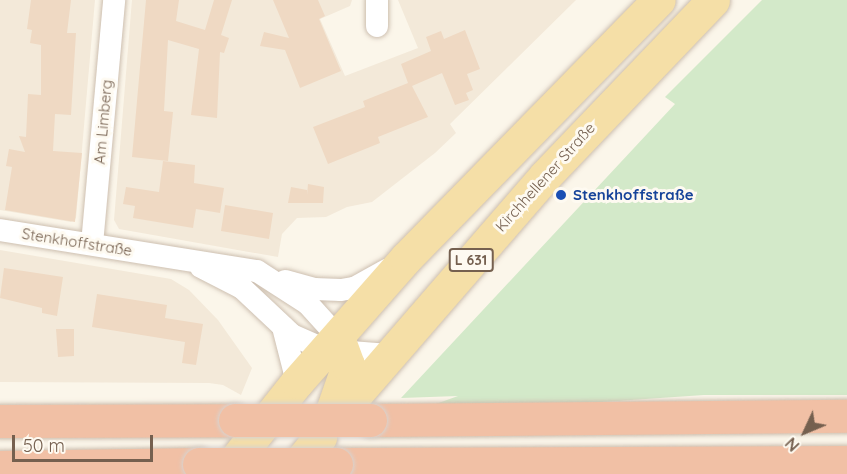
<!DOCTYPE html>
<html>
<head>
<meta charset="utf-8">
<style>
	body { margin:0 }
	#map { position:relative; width:847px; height:474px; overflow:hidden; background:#fbf6ea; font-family:Quicksand,sans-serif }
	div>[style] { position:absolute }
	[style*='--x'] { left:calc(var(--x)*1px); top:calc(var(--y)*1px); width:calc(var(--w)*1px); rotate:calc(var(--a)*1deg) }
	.residential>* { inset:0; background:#f3e9d9 }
	.green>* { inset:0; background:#d3e9c9 }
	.building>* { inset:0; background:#efd9c3 }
	.roads { filter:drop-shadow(0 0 2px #cdbfb0) drop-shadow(0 0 2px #cdbfb0) }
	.minor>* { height:22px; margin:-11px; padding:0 11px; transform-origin:11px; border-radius:11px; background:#fff }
	.primary>* { height:33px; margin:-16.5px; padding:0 16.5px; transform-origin:16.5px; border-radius:16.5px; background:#f5dfa7 }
	.motorway>* { height:33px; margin:-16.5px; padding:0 16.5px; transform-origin:16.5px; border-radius:16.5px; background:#f1c0a5 }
	.bridges { filter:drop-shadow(0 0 2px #d8d2ce) drop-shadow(0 0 2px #d8d2ce) }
	.motorway-bridge>* { height:33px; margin:-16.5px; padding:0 16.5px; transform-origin:16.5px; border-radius:16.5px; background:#f1c0a5 }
	.dots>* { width:16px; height:16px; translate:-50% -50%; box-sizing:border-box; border:3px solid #fefaf1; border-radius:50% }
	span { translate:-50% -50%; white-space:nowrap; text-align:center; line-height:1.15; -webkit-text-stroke:6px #fefaf1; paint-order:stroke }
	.shield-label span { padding:2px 4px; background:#fefaf1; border:2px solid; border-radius:4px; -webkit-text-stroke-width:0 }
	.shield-label { font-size:14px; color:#75604f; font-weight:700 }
	.street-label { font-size:15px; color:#75604f }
	.transit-label { font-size:15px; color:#164399; font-weight:700 }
	.left { translate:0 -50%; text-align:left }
	.north { position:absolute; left:775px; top:402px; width:60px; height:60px; -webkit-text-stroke:4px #fefaf1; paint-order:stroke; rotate:226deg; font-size:16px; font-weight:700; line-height:24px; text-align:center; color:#75604f }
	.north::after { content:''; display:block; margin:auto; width:21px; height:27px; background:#75604f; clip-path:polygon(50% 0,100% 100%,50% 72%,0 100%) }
	.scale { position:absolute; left:12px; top:435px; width:141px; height:27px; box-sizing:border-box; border:3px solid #75604f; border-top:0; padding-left:8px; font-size:18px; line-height:21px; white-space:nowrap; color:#75604f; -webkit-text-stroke:4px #fefaf1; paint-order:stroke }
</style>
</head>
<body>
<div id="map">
	<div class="residential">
		<div style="clip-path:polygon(0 0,95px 0,76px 218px,71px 222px,0 210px)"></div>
		<div style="clip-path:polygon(132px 0,352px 0,350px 6px,320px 19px,345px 76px,418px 48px,398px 0,576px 0,450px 124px,456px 133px,435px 153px,372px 202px,347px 207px,326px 217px,297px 218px,282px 234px,278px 257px,119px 229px,114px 220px)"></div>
		<div style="clip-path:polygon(0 250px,171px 279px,189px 290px,218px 320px,252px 368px,241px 395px,223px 385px,209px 383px,0 382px)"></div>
	</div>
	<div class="green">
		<div style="clip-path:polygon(762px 0,847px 0,847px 395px,704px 395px,587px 403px,433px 405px,458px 396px,401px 398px,675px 104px,665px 97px)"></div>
	</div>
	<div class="building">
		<div style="clip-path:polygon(31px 0,71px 0,67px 33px,76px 33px,71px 115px,55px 114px,53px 151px,82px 153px,75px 222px,5px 210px,12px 167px,6px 166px,9px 149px,25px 152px,19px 136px,26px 137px,28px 94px,41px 95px,41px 45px,30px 43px,32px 30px,27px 29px)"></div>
		<div style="clip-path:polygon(146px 0,179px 0,176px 21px,205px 30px,214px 0,232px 0,221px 35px,229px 38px,224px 53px,220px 52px,217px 118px,191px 115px,199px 49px,168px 40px,164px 111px,173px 112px,168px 161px,132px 157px)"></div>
		<div style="clip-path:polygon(273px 0,318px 0,325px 16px,319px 19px,341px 71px,300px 88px,285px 50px,260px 46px,264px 32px,289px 38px)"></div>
		<div style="clip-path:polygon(465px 30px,480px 69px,467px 74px,473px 90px,466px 93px,469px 100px,455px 105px,442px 73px,412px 86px,428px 117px,378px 137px,380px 143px,328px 164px,313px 127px,365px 107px,363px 101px,408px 83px,401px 64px,431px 51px,426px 37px,441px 31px,444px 39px)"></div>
		<div style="clip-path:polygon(163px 161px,195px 165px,194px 183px,224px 188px,220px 213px,196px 209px,193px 228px,133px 218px,135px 206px,123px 204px,126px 187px,159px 192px)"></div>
		<div style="clip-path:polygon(308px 184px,324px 187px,323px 203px,288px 203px,291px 187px,307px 190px,307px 195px)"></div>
		<div style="clip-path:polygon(225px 205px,273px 213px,269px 239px,221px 231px)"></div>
		<div style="clip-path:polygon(4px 268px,63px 277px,57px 316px,42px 313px,42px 308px,0 298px)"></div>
		<div style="clip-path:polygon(97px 294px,167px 305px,165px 318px,203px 324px,196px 365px,182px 363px,185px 342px,92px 327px)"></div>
		<div style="clip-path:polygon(56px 329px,74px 329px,74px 356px,58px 357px)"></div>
	</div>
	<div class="roads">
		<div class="minor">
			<div style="--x:377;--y:0;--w:26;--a:90"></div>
			<div style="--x:0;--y:230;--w:260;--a:9.1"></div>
			<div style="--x:257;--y:271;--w:61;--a:32.9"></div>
			<div style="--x:308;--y:304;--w:45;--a:47.7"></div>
			<div style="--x:92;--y:244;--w:245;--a:-84.8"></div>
			<div style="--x:201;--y:267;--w:46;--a:27.1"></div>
			<div style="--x:242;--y:288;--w:69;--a:43.2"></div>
			<div style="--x:292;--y:335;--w:36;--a:24"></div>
			<div style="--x:325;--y:350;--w:64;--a:4.5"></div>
			<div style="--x:285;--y:281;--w:30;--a:15"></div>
			<div style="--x:314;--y:289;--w:27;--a:2"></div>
			<div style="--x:341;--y:290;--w:13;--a:-9"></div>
			<div style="--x:354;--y:288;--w:37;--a:-29"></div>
			<div style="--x:283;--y:327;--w:57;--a:75.7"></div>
		</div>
		<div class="primary">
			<div style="--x:332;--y:411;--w:49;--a:-70.8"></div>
			<div style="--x:348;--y:365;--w:30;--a:-110"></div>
			<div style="--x:338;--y:415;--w:316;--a:-49.1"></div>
			<div style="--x:545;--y:176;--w:243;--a:-46.3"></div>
			<div style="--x:224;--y:474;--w:117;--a:-51.6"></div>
			<div style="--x:297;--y:382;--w:165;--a:-48.7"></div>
			<div style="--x:406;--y:258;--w:361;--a:-45.6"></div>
			<div style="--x:290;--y:474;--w:48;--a:-51"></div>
		</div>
		<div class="motorway">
			<div style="--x:370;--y:420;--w:477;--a:-0.5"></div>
			<div style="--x:0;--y:421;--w:235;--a:-0.2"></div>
			<div style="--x:336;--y:464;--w:511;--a:-0.22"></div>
			<div style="--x:0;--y:467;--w:199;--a:-0.9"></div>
		</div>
	</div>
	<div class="bridges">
		<div class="motorway-bridge">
			<div style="--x:235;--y:420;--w:135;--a:0"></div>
			<div style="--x:199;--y:464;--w:137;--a:0"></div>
		</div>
	</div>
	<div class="dots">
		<div style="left:561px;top:195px;background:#1a4fb4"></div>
	</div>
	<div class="shield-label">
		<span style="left:471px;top:260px">L 631</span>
	</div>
	<div class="street-label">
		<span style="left:103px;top:122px;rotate:-85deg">Am Limberg</span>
		<span style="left:545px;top:177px;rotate:-48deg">Kirchhellener Straße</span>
		<span style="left:77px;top:242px;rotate:9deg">Stenkhoffstraße</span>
	</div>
	<div class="transit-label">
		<span class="left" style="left:573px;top:195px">Stenkhoffstraße</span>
	</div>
	<div class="north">N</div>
	<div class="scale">50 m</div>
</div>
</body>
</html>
